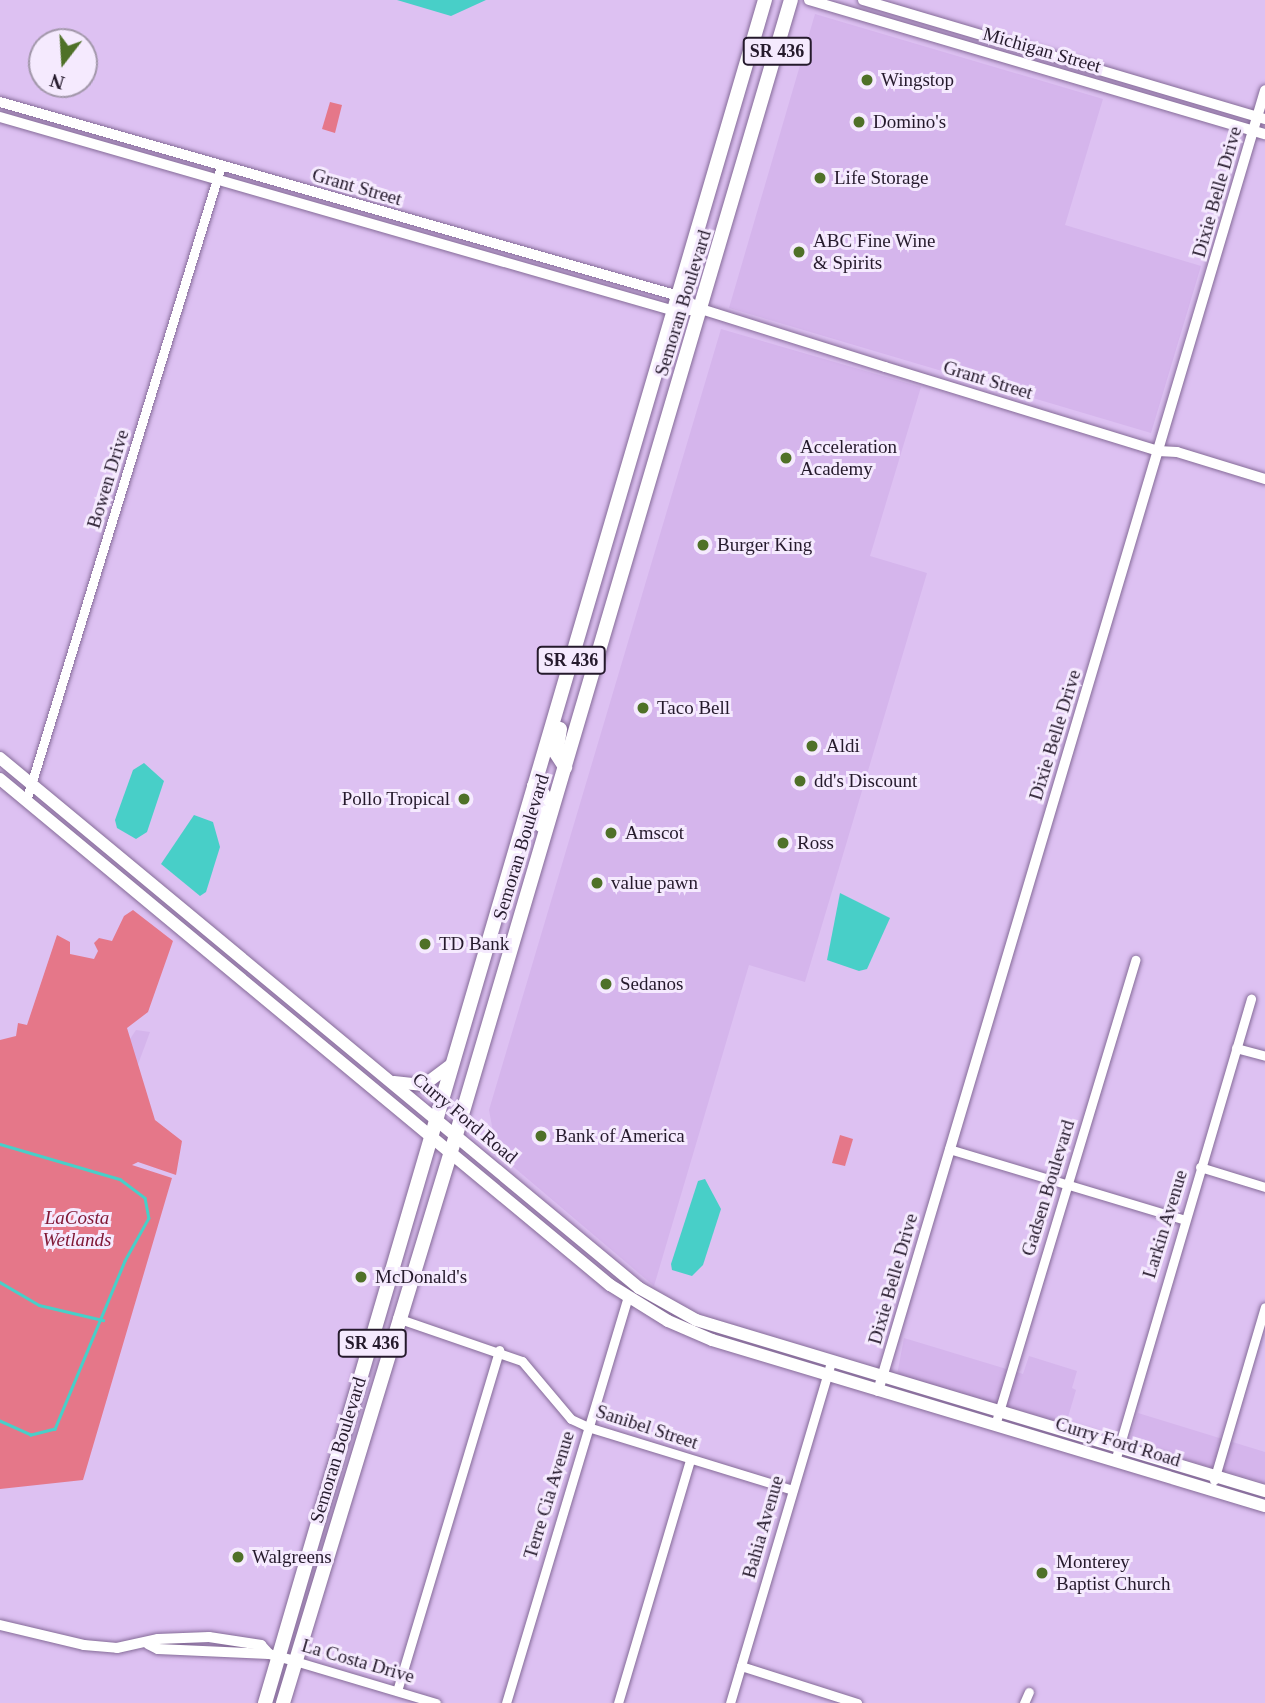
<!DOCTYPE html>
<html>
<head>
<meta charset="utf-8">
<style>
	body { margin:0 }
	#map { position:relative; width:1265px; height:1703px; overflow:hidden; background:#ddc1f2; font-family:"Times New Roman",serif }
	div>[style] { position:absolute }
	[style*='--x'] { left:calc(var(--x)*1px); top:calc(var(--y)*1px); width:calc(var(--w)*1px); rotate:calc(var(--a)*1deg) }
	.built>* { inset:0; background:#d5b5ec }
	.green>* { inset:0; background:#e57789 }
	.water>* { inset:0; background:#48cfc8 }
	.stream>* { height:2.5px; margin:-1.25px; padding:0 1.25px; transform-origin:1.25px; border-radius:1.25px; background:#48cfc8 }
	.roads { filter:drop-shadow(0 0 2px #856b98) drop-shadow(0 0 2px #856b98) }
	.minor>* { height:9px; margin:-4.5px; padding:0 4.5px; transform-origin:4.5px; border-radius:4.5px; background:#fff }
	.tertiary>* { height:10px; margin:-5px; padding:0 5px; transform-origin:5px; border-radius:5px; background:#fff }
	.secondary>* { height:12px; margin:-6px; padding:0 6px; transform-origin:6px; border-radius:6px; background:#fff }
	.primary>* { height:14px; margin:-7px; padding:0 7px; transform-origin:7px; border-radius:7px; background:#fff }
	.dots>* { width:19px; height:19px; translate:-50% -50%; box-sizing:border-box; border:4px solid #f5eafe; border-radius:50% }
	span { translate:-50% -50%; white-space:nowrap; text-align:center; line-height:1.15; -webkit-text-stroke:6px #f5eafe; paint-order:stroke }
	.shield-label span { padding:2px 5px; background:#f5eafe; border:2px solid; border-radius:5px; -webkit-text-stroke-width:0 }
	.shield-label { font-size:18px; color:#251a2c; font-weight:700 }
	.street-label { font-size:19px; color:#251a2c }
	.poi-label { font-size:19px; color:#251a2c }
	.left { translate:0 -50%; text-align:left }
	.right { translate:-100% -50%; text-align:right }
	.park-label { font-size:19px; color:#7f1634; font-style:italic }
	.north { position:absolute; left:28px; top:28px; width:70px; height:70px; box-sizing:border-box; background:#f5eafe; border:2px solid #a297aa; border-radius:50%; rotate:197deg; font-size:19px; font-weight:700; line-height:28px; text-align:center; color:#251a2c }
	.north::after { content:''; display:block; margin:auto; width:24px; height:32px; background:#4f7128; clip-path:polygon(50% 0,100% 100%,50% 72%,0 100%) }
</style>
</head>
<body>
<div id="map">
	<div class="built">
		<div style="clip-path:polygon(815px 14px,1103px 99px,1065px 225px,1201px 266px,1151px 433px,729px 308px)"></div>
		<div style="clip-path:polygon(721px 329px,921px 387px,870px 556px,927px 573px,805px 982px,749px 965px,654px 1286px,497px 1153px,489px 1110px)"></div>
		<div style="clip-path:polygon(136px 1030px,150px 1032px,137px 1067px,130px 1039px)"></div>
		<div style="clip-path:polygon(904px 1338px,1023px 1374px,1029px 1356px,1077px 1371px,1072px 1388px,1076px 1390px,1066px 1424px,897px 1375px)"></div>
		<div style="clip-path:polygon(1138px 1413px,1265px 1452px,1265px 1483px,1129px 1443px)"></div>
	</div>
	<div class="green">
		<div style="clip-path:polygon(330px 102px,342px 105px,335px 133px,322px 129px)"></div>
		<div style="clip-path:polygon(133px 910px,173px 941px,148px 1012px,127px 1028px,155px 1120px,182px 1141px,176px 1175px,138px 1162px,132px 1165px,172px 1178px,83px 1480px,0 1489px,0 1040px,16px 1036px,18px 1023px,27px 1025px,57px 935px,70px 942px,70px 954px,94px 959px,98px 951px,94px 943px,99px 938px,112px 941px,124px 916px)"></div>
		<div style="clip-path:polygon(840px 1135px,853px 1139px,845px 1166px,832px 1163px)"></div>
	</div>
	<div class="water">
		<div style="clip-path:polygon(397px 0,486px 0,451px 16px)"></div>
		<div style="clip-path:polygon(144px 763px,164px 781px,147px 832px,136px 839px,117px 828px,115px 820px,133px 770px)"></div>
		<div style="clip-path:polygon(194px 815px,213px 822px,220px 847px,206px 892px,200px 896px,161px 864px)"></div>
		<div style="clip-path:polygon(840px 893px,890px 918px,867px 969px,859px 971px,827px 960px)"></div>
		<div style="clip-path:polygon(705px 1179px,721px 1209px,703px 1265px,692px 1276px,672px 1270px,671px 1264px,698px 1181px)"></div>
	</div>
	<div class="stream">
		<div style="--x:0;--y:1144;--w:125;--a:16.3"></div>
		<div style="--x:120;--y:1179;--w:31;--a:37"></div>
		<div style="--x:145;--y:1198;--w:20;--a:79"></div>
		<div style="--x:149;--y:1218;--w:49;--a:119.2"></div>
		<div style="--x:125;--y:1261;--w:182;--a:112.6"></div>
		<div style="--x:55;--y:1429;--w:25;--a:166"></div>
		<div style="--x:31;--y:1435;--w:34;--a:-156"></div>
		<div style="--x:0;--y:1282;--w:45;--a:30.5"></div>
		<div style="--x:39;--y:1305;--w:66;--a:13.2"></div>
	</div>
	<div class="roads">
		<div class="minor">
			<div style="--x:26;--y:801;--w:664;--a:-72.93"></div>
			<div style="--x:1236;--y:1048;--w:30;--a:15"></div>
			<div style="--x:949;--y:1149;--w:246;--a:16.7"></div>
			<div style="--x:1200;--y:1167;--w:68;--a:17.1"></div>
			<div style="--x:397;--y:1318;--w:132;--a:19"></div>
			<div style="--x:522;--y:1361;--w:76;--a:49.8"></div>
			<div style="--x:571;--y:1419;--w:19;--a:25"></div>
			<div style="--x:588;--y:1427;--w:214;--a:17.1"></div>
			<div style="--x:995;--y:1425;--w:486;--a:-73.2"></div>
			<div style="--x:1115;--y:1461;--w:482;--a:-73.6"></div>
			<div style="--x:1214;--y:1480;--w:180;--a:-73.6"></div>
			<div style="--x:295;--y:1661;--w:147;--a:16.6"></div>
			<div style="--x:741;--y:1666;--w:122;--a:17.7"></div>
			<div style="--x:397;--y:1691;--w:356;--a:-73.3"></div>
			<div style="--x:506;--y:1703;--w:424;--a:-73.3"></div>
			<div style="--x:618;--y:1703;--w:253;--a:-73.5"></div>
			<div style="--x:730;--y:1703;--w:356;--a:-73.5"></div>
			<div style="--x:1024;--y:1703;--w:12;--a:-66"></div>
		</div>
		<div class="tertiary">
			<div style="--x:809;--y:0;--w:475;--a:16.4"></div>
			<div style="--x:863;--y:0;--w:419;--a:16.5"></div>
			<div style="--x:0;--y:102;--w:706;--a:15.95"></div>
			<div style="--x:679;--y:296;--w:26;--a:31"></div>
			<div style="--x:701;--y:309;--w:193;--a:17.5"></div>
			<div style="--x:885;--y:367;--w:286;--a:17.1"></div>
			<div style="--x:1158;--y:451;--w:19;--a:3"></div>
			<div style="--x:1177;--y:452;--w:92;--a:17.1"></div>
			<div style="--x:0;--y:117;--w:702;--a:16.04"></div>
			<div style="--x:675;--y:311;--w:26;--a:-4"></div>
			<div style="--x:878;--y:1391;--w:1357;--a:-73.43"></div>
			<div style="--x:0;--y:1625;--w:86;--a:13.4"></div>
			<div style="--x:84;--y:1645;--w:33;--a:5"></div>
			<div style="--x:117;--y:1648;--w:42;--a:-12.4"></div>
			<div style="--x:158;--y:1639;--w:51;--a:-2.2"></div>
			<div style="--x:209;--y:1637;--w:53;--a:8.7"></div>
			<div style="--x:261;--y:1645;--w:12;--a:48"></div>
			<div style="--x:148;--y:1644;--w:11;--a:27"></div>
			<div style="--x:158;--y:1649;--w:111;--a:2.6"></div>
			<div style="--x:269;--y:1654;--w:27;--a:15"></div>
		</div>
		<div class="secondary">
			<div style="--x:0;--y:758;--w:830;--a:39.67"></div>
			<div style="--x:639;--y:1288;--w:65;--a:29.3"></div>
			<div style="--x:696;--y:1320;--w:594;--a:16.73"></div>
			<div style="--x:0;--y:779;--w:793;--a:39.68"></div>
			<div style="--x:610;--y:1285;--w:68;--a:31.8"></div>
			<div style="--x:668;--y:1321;--w:48;--a:23.4"></div>
			<div style="--x:712;--y:1340;--w:577;--a:16.71"></div>
			<div style="--x:394;--y:1082;--w:30;--a:6"></div>
			<div style="--x:424;--y:1085;--w:35;--a:-37"></div>
		</div>
		<div class="primary">
			<div style="--x:560;--y:729;--w:24;--a:99"></div>
			<div style="--x:556;--y:753;--w:17;--a:57"></div>
			<div style="--x:534;--y:786;--w:12;--a:42"></div>
			<div style="--x:543;--y:794;--w:31;--a:94"></div>
			<div style="--x:265;--y:1703;--w:1775;--a:-73.64"></div>
			<div style="--x:283;--y:1703;--w:594;--a:-73.06"></div>
			<div style="--x:456;--y:1135;--w:1183;--a:-73.56"></div>
		</div>
	</div>
	<div class="dots">
		<div style="left:867px;top:80px;background:#4f7128"></div>
		<div style="left:859px;top:122px;background:#4f7128"></div>
		<div style="left:820px;top:178px;background:#4f7128"></div>
		<div style="left:799px;top:252px;background:#4f7128"></div>
		<div style="left:786px;top:458px;background:#4f7128"></div>
		<div style="left:703px;top:545px;background:#4f7128"></div>
		<div style="left:643px;top:708px;background:#4f7128"></div>
		<div style="left:812px;top:746px;background:#4f7128"></div>
		<div style="left:800px;top:781px;background:#4f7128"></div>
		<div style="left:464px;top:799px;background:#4f7128"></div>
		<div style="left:611px;top:833px;background:#4f7128"></div>
		<div style="left:783px;top:843px;background:#4f7128"></div>
		<div style="left:597px;top:883px;background:#4f7128"></div>
		<div style="left:425px;top:944px;background:#4f7128"></div>
		<div style="left:606px;top:984px;background:#4f7128"></div>
		<div style="left:541px;top:1136px;background:#4f7128"></div>
		<div style="left:361px;top:1277px;background:#4f7128"></div>
		<div style="left:238px;top:1557px;background:#4f7128"></div>
		<div style="left:1042px;top:1573px;background:#4f7128"></div>
	</div>
	<div class="shield-label">
		<span style="left:777px;top:51px">SR 436</span>
		<span style="left:571px;top:660px">SR 436</span>
		<span style="left:372px;top:1343px">SR 436</span>
	</div>
	<div class="street-label">
		<span style="left:1042px;top:50px;rotate:16deg">Michigan Street</span>
		<span style="left:357px;top:187px;rotate:16deg">Grant Street</span>
		<span style="left:1217px;top:192px;rotate:-74deg">Dixie Belle Drive</span>
		<span style="left:683px;top:303px;rotate:-73deg">Semoran Boulevard</span>
		<span style="left:988px;top:380px;rotate:17deg">Grant Street</span>
		<span style="left:108px;top:479px;rotate:-73deg">Bowen Drive</span>
		<span style="left:1055px;top:735px;rotate:-73deg">Dixie Belle Drive</span>
		<span style="left:521px;top:847px;rotate:-73deg">Semoran Boulevard</span>
		<span style="left:465px;top:1118px;rotate:40deg">Curry Ford Road</span>
		<span style="left:1048px;top:1188px;rotate:-73deg">Gadsen Boulevard</span>
		<span style="left:1165px;top:1224px;rotate:-73deg">Larkin Avenue</span>
		<span style="left:893px;top:1279px;rotate:-74deg">Dixie Belle Drive</span>
		<span style="left:647px;top:1427px;rotate:18deg">Sanibel Street</span>
		<span style="left:1118px;top:1442px;rotate:17deg">Curry Ford Road</span>
		<span style="left:338px;top:1450px;rotate:-73deg">Semoran Boulevard</span>
		<span style="left:549px;top:1495px;rotate:-73deg">Terre Cia Avenue</span>
		<span style="left:763px;top:1527px;rotate:-74deg">Bahia Avenue</span>
		<span style="left:358px;top:1661px;rotate:16deg">La Costa Drive</span>
	</div>
	<div class="poi-label">
		<span class="left" style="left:881px;top:80px">Wingstop</span>
		<span class="left" style="left:873px;top:122px">Domino's</span>
		<span class="left" style="left:834px;top:178px">Life Storage</span>
		<span class="left" style="left:813px;top:252px">ABC Fine Wine<br>&amp; Spirits</span>
		<span class="left" style="left:800px;top:458px">Acceleration<br>Academy</span>
		<span class="left" style="left:717px;top:545px">Burger King</span>
		<span class="left" style="left:657px;top:708px">Taco Bell</span>
		<span class="left" style="left:826px;top:746px">Aldi</span>
		<span class="left" style="left:814px;top:781px">dd's Discount</span>
		<span class="right" style="left:450px;top:799px">Pollo Tropical</span>
		<span class="left" style="left:625px;top:833px">Amscot</span>
		<span class="left" style="left:797px;top:843px">Ross</span>
		<span class="left" style="left:611px;top:883px">value pawn</span>
		<span class="left" style="left:439px;top:944px">TD Bank</span>
		<span class="left" style="left:620px;top:984px">Sedanos</span>
		<span class="left" style="left:555px;top:1136px">Bank of America</span>
		<span class="left" style="left:375px;top:1277px">McDonald's</span>
		<span class="left" style="left:252px;top:1557px">Walgreens</span>
		<span class="left" style="left:1056px;top:1573px">Monterey<br>Baptist Church</span>
	</div>
	<div class="park-label">
		<span style="left:77px;top:1229px">LaCosta<br>Wetlands</span>
	</div>
	<div class="north">N</div>
</div>
</body>
</html>
